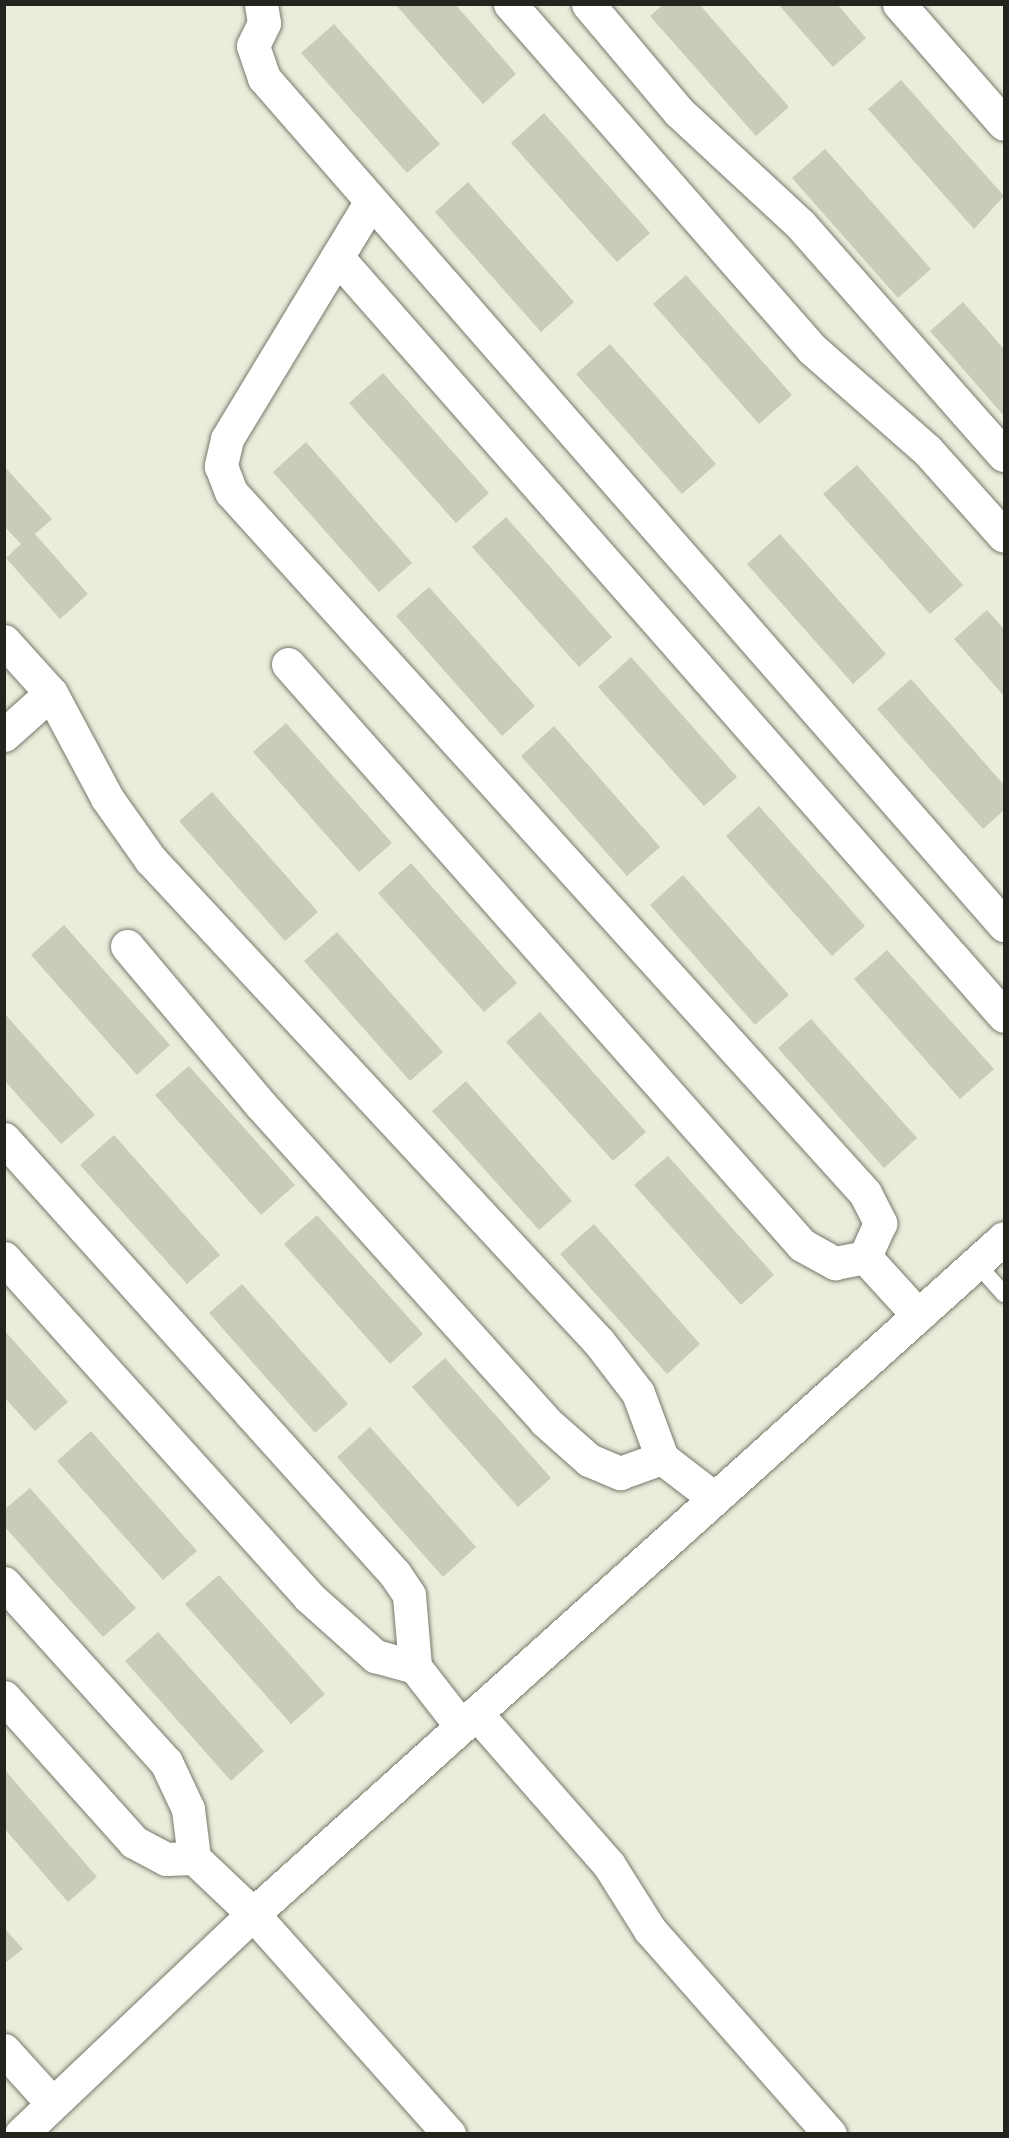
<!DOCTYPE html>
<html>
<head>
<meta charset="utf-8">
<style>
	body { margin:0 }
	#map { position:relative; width:1009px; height:2138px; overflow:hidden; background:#ebecdb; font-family:"Varela Round",sans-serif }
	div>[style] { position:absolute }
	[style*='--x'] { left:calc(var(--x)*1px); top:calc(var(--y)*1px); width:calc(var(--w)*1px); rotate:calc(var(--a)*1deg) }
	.building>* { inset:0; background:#cacbbb }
	.roads { filter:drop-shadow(0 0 2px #78796b) drop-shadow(0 0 2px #78796b) }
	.service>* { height:16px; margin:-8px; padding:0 8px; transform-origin:8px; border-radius:8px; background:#fff }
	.minor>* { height:33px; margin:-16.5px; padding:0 16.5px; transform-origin:16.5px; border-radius:16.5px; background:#fff }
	span { translate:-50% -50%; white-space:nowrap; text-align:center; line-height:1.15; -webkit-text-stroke:4.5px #fff; paint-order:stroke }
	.frame { position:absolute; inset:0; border:6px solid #24241e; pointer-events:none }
</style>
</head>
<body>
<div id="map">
	<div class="building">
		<div style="clip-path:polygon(395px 4px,455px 4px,516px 74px,483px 104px)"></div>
		<div style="clip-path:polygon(664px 4px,699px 4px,789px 107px,756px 136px,650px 16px)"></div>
		<div style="clip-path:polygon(778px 4px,837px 4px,866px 38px,833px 67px)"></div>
		<div style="clip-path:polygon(334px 24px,440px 144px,407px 173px,301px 53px)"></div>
		<div style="clip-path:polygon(901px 80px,1004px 196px,974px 229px,868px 109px)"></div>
		<div style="clip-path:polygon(544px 113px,650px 233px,617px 262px,511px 143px)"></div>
		<div style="clip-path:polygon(825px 149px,931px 269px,898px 298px,792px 178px)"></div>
		<div style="clip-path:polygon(468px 182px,574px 302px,541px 332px,435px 212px)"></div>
		<div style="clip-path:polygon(686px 275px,792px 395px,759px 424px,653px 304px)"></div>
		<div style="clip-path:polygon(963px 302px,1004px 349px,1004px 416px,930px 331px)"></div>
		<div style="clip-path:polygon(610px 344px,716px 464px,682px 494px,576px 374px)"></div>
		<div style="clip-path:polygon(383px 373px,489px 493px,456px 523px,349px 403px)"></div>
		<div style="clip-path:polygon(306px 442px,412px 563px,379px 592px,273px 472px)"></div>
		<div style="clip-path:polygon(857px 465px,963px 585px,930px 614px,823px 494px)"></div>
		<div style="clip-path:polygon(4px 466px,52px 519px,35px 534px,88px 594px,60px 619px,6px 558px,21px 544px,4px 526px)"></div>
		<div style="clip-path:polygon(506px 517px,612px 637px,579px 667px,472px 547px)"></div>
		<div style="clip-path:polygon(780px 534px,886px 654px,853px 684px,747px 564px)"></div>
		<div style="clip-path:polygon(429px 587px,535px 706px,502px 736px,396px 616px)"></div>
		<div style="clip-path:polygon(987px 610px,1004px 629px,1004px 696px,954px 639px)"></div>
		<div style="clip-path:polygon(631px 657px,737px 777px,704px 806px,598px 687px)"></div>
		<div style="clip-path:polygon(911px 679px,1004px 785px,1004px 810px,983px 829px,877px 709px)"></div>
		<div style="clip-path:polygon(286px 723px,392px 843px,359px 872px,253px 752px)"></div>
		<div style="clip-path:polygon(554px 726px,660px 847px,627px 876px,521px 756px)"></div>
		<div style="clip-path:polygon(212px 792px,318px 912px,285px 941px,179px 821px)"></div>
		<div style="clip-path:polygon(759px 806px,865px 926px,832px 956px,726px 836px)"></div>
		<div style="clip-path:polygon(411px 863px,517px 983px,484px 1012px,378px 893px)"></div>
		<div style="clip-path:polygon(683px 875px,789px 995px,755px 1025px,650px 905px)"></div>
		<div style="clip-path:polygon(64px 925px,170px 1045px,137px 1075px,31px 955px)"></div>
		<div style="clip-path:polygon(337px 932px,443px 1052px,410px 1081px,304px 961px)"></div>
		<div style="clip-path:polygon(887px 950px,994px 1069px,960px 1099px,854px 979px)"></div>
		<div style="clip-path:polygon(540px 1012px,646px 1132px,613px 1161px,506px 1042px)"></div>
		<div style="clip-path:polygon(4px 1013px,95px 1115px,61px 1144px,4px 1080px)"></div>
		<div style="clip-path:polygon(811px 1019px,917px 1138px,884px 1168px,778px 1048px)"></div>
		<div style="clip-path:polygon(189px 1066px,295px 1185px,261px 1215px,155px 1095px)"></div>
		<div style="clip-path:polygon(466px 1081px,572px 1201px,539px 1230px,432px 1111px)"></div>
		<div style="clip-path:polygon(114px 1135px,220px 1255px,187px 1284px,80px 1165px)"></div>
		<div style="clip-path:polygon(668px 1156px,774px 1275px,741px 1305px,634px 1185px)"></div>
		<div style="clip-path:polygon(317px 1215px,423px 1334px,390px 1364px,284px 1244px)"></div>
		<div style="clip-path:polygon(594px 1224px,700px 1344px,667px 1374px,560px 1254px)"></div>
		<div style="clip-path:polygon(242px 1284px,348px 1404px,315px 1433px,209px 1313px)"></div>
		<div style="clip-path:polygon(4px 1330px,68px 1402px,35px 1431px,4px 1397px)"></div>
		<div style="clip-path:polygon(445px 1358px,551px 1478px,518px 1507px,412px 1387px)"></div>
		<div style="clip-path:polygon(370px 1427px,476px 1547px,443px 1577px,337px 1457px)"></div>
		<div style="clip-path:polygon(91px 1431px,197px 1551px,163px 1580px,57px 1461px)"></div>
		<div style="clip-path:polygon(30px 1488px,136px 1608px,103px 1637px,4px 1526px,4px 1510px)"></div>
		<div style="clip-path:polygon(219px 1575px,325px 1694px,291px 1724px,185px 1604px)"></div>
		<div style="clip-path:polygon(158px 1632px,264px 1751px,231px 1781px,125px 1661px)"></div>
		<div style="clip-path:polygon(4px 1769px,97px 1877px,68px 1902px,4px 1828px)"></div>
		<div style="clip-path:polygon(4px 1928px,23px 1949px,4px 1964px)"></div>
	</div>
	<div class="roads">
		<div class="service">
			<div style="--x:976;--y:1263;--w:42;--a:47.9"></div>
		</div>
		<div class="minor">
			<div style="--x:261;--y:4;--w:19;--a:81"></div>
			<div style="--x:264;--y:23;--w:25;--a:116"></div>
			<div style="--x:253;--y:46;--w:34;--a:71"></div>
			<div style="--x:264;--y:78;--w:1125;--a:48.86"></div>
			<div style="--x:510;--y:4;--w:459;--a:48.8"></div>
			<div style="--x:812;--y:349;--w:153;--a:41.3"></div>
			<div style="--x:927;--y:450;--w:115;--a:48.2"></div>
			<div style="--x:588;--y:4;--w:141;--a:49.9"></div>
			<div style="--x:679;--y:112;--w:165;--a:42.8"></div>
			<div style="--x:800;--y:224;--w:308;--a:48.6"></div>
			<div style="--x:899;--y:4;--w:159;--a:48.8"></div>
			<div style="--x:371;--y:201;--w:278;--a:121.2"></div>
			<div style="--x:227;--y:439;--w:28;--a:103"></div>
			<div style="--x:221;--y:466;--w:28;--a:69"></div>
			<div style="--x:231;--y:492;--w:945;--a:47.87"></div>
			<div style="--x:865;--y:1193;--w:34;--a:63"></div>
			<div style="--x:880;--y:1223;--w:37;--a:114"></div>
			<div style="--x:337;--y:257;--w:1010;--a:48.69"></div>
			<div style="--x:4;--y:641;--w:70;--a:47.9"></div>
			<div style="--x:51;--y:693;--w:63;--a:138.2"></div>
			<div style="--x:288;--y:664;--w:776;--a:48.5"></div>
			<div style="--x:802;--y:1245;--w:38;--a:29"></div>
			<div style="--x:835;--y:1263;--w:31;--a:-11"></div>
			<div style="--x:865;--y:1257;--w:79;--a:47.6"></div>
			<div style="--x:51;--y:693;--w:119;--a:61.9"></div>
			<div style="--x:107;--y:798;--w:75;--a:54.8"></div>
			<div style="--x:150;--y:859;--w:659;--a:47.09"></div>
			<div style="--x:599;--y:1342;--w:64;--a:52.6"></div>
			<div style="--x:638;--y:1393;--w:69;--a:69.7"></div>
			<div style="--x:662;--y:1458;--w:66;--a:37.6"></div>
			<div style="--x:127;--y:946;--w:207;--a:49.9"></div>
			<div style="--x:260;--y:1104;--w:426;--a:48"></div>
			<div style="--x:545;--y:1421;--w:59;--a:41.6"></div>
			<div style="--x:589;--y:1460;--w:34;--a:23"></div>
			<div style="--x:620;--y:1473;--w:45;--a:-19.7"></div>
			<div style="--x:4;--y:1139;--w:585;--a:48.05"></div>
			<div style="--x:395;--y:1574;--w:25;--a:56"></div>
			<div style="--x:409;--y:1595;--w:72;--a:85.2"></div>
			<div style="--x:4;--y:1258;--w:456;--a:48"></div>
			<div style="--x:309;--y:1597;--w:89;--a:41.8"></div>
			<div style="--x:375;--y:1656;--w:41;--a:15.4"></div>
			<div style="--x:415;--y:1667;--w:75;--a:52.1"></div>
			<div style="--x:4;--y:1583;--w:241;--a:47.9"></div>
			<div style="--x:166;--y:1762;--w:52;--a:64.9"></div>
			<div style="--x:188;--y:1809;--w:49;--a:83"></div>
			<div style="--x:4;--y:1697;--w:195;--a:48.1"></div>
			<div style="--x:134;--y:1842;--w:36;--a:28"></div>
			<div style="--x:166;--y:1859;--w:28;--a:-2"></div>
			<div style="--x:194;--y:1858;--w:81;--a:43.5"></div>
			<div style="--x:253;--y:1914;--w:295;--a:48.3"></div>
			<div style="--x:476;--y:1713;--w:202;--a:48.8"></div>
			<div style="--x:609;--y:1865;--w:77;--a:57.8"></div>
			<div style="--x:650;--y:1930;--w:272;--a:48.6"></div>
			<div style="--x:4;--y:2050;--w:72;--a:47.8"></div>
			<div style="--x:21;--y:2134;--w:320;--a:-43.5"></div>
			<div style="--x:253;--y:1914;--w:1010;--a:-41.99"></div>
		</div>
	</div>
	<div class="frame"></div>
</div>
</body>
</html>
